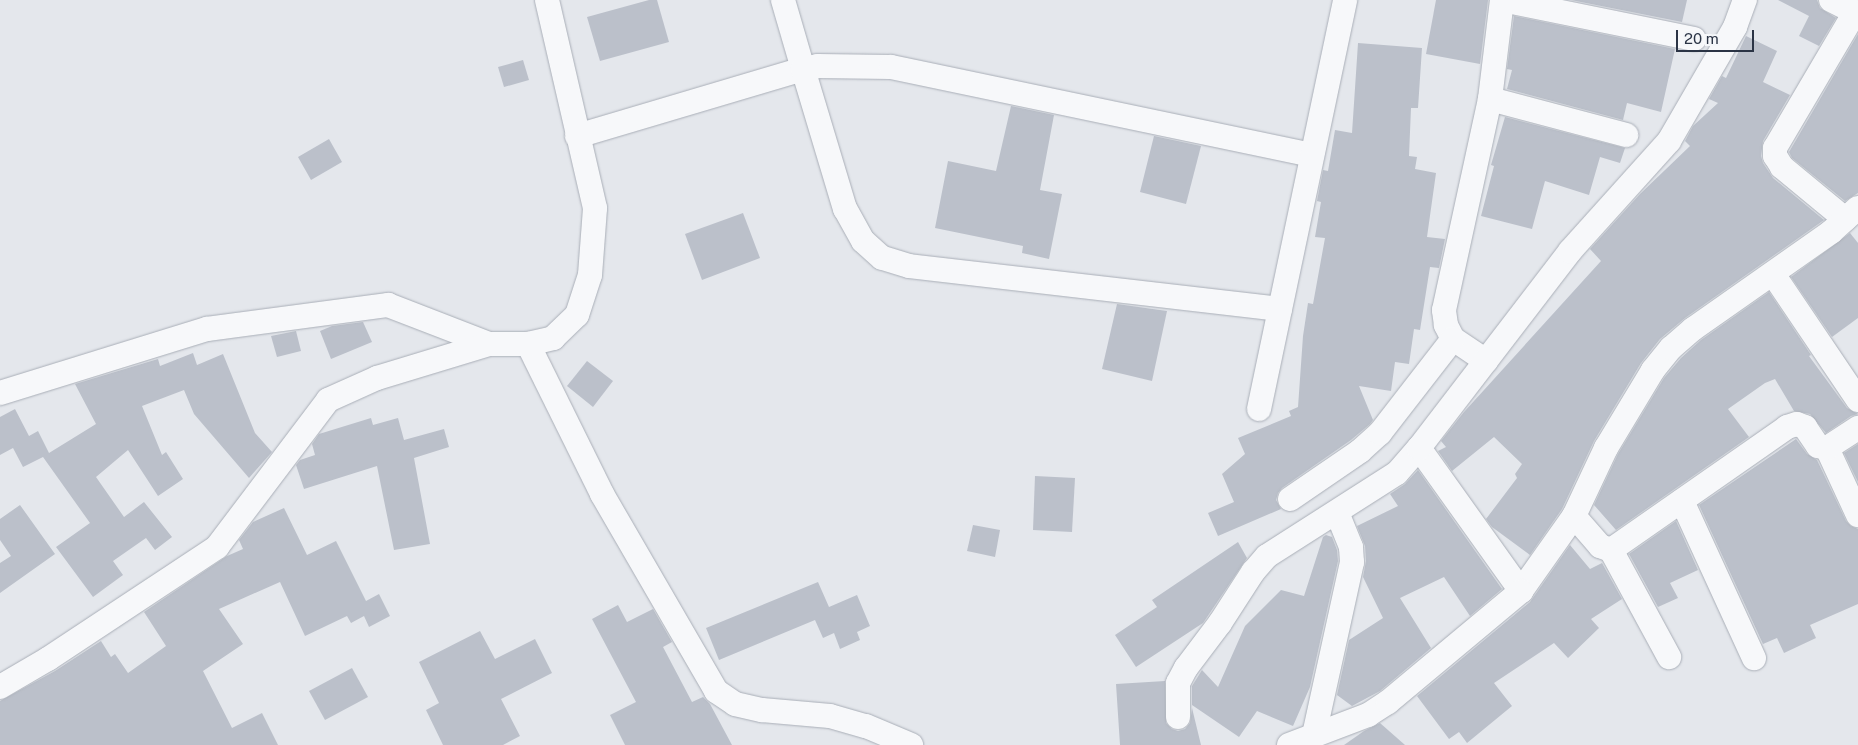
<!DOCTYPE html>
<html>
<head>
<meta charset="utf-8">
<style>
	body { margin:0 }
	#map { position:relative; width:1858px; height:745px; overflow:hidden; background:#e4e7ec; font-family:"Public Sans",sans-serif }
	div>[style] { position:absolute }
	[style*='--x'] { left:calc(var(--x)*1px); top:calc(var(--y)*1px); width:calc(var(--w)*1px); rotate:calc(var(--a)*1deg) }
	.building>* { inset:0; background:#bbc0ca }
	.roads { filter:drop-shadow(0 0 1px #a9aeb7) drop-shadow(0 0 1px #a9aeb7) }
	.street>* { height:24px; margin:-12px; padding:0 12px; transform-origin:12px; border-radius:12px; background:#f7f8fa }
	span { translate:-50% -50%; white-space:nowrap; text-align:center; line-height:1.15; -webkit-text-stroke:4px #f4f6f9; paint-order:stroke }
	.scale { position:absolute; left:1676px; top:30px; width:78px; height:22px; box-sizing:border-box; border:2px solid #2b3445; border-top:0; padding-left:6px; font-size:15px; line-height:18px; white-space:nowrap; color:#2b3445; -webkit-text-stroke:4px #f4f6f9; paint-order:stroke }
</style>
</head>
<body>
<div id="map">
	<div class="building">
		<div style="clip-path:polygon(649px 0,657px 0,669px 42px,600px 61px,587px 17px)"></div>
		<div style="clip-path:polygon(1436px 0,1488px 0,1480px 64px,1426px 54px)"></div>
		<div style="clip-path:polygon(1571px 0,1687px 0,1682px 22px)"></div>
		<div style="clip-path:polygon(1778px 0,1817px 0,1820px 8px,1836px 18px,1819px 46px,1799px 36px,1809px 16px)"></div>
		<div style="clip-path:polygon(1514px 16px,1675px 49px,1661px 112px,1627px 103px,1623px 120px,1507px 89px,1512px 70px,1507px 69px)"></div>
		<div style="clip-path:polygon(1858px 34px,1858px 193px,1845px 201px,1792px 158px,1789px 152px)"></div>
		<div style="clip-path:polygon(1746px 36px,1777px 51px,1763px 82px,1790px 95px,1763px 141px,1761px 156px,1763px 163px,1773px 178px,1824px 220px,1685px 318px,1660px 339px,1641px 363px,1594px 441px,1562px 509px,1530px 555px,1492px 527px,1486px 519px,1517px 478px,1515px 474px,1522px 464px,1494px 437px,1452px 471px,1438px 451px,1446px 447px,1441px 441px,1464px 412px,1601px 261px,1590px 249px,1640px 194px,1690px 146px,1685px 141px,1693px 126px,1718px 103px,1709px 99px,1722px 76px,1726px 78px)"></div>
		<div style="clip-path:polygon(1358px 43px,1422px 48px,1418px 108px,1411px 108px,1409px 156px,1417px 157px,1415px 169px,1436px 173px,1427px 237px,1445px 239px,1439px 268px,1430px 267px,1420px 330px,1414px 329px,1409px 364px,1395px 362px,1391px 391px,1359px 386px,1373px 420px,1370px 424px,1351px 440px,1282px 488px,1278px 493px,1276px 500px,1281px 509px,1218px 536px,1208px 513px,1234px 502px,1222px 474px,1245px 454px,1238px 438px,1291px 416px,1289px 411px,1298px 407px,1303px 336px,1308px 303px,1313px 304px,1325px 238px,1315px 237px,1321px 202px,1317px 201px,1323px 170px,1328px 171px,1335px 130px,1352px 133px)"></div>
		<div style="clip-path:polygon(523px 60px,529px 80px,504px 87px,498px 67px)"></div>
		<div style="clip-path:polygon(1011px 106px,1054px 115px,1040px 190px,1062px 194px,1049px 259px,1022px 253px,1023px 246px,935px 228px,948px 161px,996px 171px)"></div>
		<div style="clip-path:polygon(1505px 117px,1625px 148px,1620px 163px,1600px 157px,1589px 195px,1545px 181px,1532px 229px,1481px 216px,1494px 166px,1491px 165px)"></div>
		<div style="clip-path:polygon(1154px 136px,1201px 146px,1186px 204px,1140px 192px)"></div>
		<div style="clip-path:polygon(329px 139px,342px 162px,311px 180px,298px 157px)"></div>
		<div style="clip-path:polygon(743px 213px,760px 258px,702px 280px,685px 234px)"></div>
		<div style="clip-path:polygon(1850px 233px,1858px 243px,1858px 318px,1832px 337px,1791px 277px)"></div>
		<div style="clip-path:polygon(1769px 292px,1811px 355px,1809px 356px,1847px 408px,1858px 414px,1851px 416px,1826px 433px,1810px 414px,1794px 411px,1775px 379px,1765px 383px,1728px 409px,1749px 437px,1616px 530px,1594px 505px,1618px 454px,1664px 378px,1681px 358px,1701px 340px)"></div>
		<div style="clip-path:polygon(1117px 304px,1167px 311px,1152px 381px,1102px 369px)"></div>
		<div style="clip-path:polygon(363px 322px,372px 342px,331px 359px,320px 331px,332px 326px)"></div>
		<div style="clip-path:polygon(296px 331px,301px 351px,277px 357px,271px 336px)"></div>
		<div style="clip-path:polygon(193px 353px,197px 365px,223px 354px,255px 433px,272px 452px,249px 478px,194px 414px,184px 390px,142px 406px,162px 455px,166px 452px,183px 479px,158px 496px,128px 450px,96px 477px,124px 517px,144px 502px,172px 537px,155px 550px,146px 538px,113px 561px,123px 575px,93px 597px,56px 547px,90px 523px,43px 457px,23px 467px,13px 448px,0 455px,0 417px,15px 409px,29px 436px,38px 431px,49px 453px,96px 424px,75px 384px,158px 359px,160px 366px)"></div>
		<div style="clip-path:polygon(587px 361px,613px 381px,593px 407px,567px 386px)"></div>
		<div style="clip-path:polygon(371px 418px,373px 425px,398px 418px,404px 440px,444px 429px,449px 447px,414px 458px,430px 544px,394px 550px,377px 466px,304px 489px,296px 465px,300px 460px,315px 455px,312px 444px,319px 434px)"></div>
		<div style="clip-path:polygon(1796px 439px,1807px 454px,1817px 460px,1846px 521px,1851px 526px,1858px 529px,1858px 604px,1810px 625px,1816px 638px,1784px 653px,1777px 638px,1763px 644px,1699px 505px)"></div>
		<div style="clip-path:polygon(1858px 444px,1858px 482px,1844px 453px)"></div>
		<div style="clip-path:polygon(1418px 470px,1502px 589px,1470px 616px,1444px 577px,1400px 598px,1431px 648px,1380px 691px,1352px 706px,1337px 695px,1349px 640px,1383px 618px,1363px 577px,1366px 561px,1365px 546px,1357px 526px,1398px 506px,1390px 494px,1405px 484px)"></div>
		<div style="clip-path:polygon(1035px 476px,1075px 478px,1072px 532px,1033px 530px)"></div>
		<div style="clip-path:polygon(20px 505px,55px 554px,0 593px,0 563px,11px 556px,0 540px,0 519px)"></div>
		<div style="clip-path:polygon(284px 508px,307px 555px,336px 541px,366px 601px,379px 594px,390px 616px,369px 627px,364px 616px,351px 623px,347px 616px,305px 636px,280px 582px,219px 609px,243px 644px,203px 671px,232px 728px,262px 713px,278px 745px,0 745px,0 701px,55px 671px,101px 641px,111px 657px,115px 654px,128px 673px,166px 646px,144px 612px,227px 556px,243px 549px,239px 540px,253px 522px)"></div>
		<div style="clip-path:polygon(1676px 521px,1698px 570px,1670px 583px,1678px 598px,1658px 607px,1629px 554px)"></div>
		<div style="clip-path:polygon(973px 525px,1000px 530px,995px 557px,967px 551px)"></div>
		<div style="clip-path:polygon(1326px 535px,1332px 537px,1337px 550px,1338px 561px,1310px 687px,1293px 726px,1257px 711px,1239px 737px,1192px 705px,1192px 686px,1202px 670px,1218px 687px,1245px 626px,1281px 590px,1304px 596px,1323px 537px)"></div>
		<div style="clip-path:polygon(1238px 542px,1247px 558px,1203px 623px,1136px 667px,1115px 635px,1157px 607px,1152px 600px)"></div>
		<div style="clip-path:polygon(1570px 545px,1590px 569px,1602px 563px,1622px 599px,1591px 619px,1599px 628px,1568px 658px,1554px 643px,1494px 683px,1512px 706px,1467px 743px,1459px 732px,1449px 739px,1417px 696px,1530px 602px)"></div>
		<div style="clip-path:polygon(818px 582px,829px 607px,857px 595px,870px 626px,857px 632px,860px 640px,840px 649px,834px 633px,823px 638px,815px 620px,719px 660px,706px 628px)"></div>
		<div style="clip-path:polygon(618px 605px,627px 622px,653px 609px,672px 642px,663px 647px,692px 702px,703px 697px,710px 704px,732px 745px,625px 745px,610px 715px,636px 702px,592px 619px)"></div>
		<div style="clip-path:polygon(480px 631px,495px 659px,535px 639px,552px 673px,501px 699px,520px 736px,503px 745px,443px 745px,426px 710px,439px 703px,419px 662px)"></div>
		<div style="clip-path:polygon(352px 668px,368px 697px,325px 720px,309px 691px)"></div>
		<div style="clip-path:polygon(1165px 681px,1166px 723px,1172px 729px,1178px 731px,1185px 729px,1190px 723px,1192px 708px,1201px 745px,1120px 745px,1116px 684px)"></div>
		<div style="clip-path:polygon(1380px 723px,1405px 745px,1344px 745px,1364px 731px)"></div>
	</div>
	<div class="roads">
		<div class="street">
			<div style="--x:1502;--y:0;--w:196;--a:11.5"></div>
			<div style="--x:1831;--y:0;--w:30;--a:27"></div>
			<div style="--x:1490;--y:99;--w:141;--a:14.8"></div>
			<div style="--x:577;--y:136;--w:236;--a:-16.5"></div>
			<div style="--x:803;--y:69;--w:72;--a:-106.2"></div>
			<div style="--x:1845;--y:219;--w:82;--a:-140.5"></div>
			<div style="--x:1782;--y:167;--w:13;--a:-122"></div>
			<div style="--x:1775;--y:156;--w:8;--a:-90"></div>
			<div style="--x:1775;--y:148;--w:158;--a:-59.5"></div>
			<div style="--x:1773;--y:274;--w:152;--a:56"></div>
			<div style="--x:1280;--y:309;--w:373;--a:-173.4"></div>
			<div style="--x:909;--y:266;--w:28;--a:-163"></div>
			<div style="--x:882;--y:258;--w:25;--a:-138"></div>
			<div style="--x:863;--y:241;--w:37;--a:-119"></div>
			<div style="--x:845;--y:209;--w:146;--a:-106.7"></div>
			<div style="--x:803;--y:69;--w:15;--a:-11"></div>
			<div style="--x:818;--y:66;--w:73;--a:0.8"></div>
			<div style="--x:891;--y:67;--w:430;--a:11.8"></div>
			<div style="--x:528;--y:344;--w:167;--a:63.7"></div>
			<div style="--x:602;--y:494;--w:228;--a:59.9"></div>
			<div style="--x:716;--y:691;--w:23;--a:34"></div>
			<div style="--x:735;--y:704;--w:28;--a:13"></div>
			<div style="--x:762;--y:710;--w:68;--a:5"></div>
			<div style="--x:830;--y:716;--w:37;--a:16"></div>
			<div style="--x:866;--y:726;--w:49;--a:22.9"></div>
			<div style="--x:1486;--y:361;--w:40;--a:-146"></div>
			<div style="--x:1453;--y:339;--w:16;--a:-117"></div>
			<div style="--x:1446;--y:325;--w:15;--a:-98"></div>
			<div style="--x:1444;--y:310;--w:216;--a:-77.7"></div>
			<div style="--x:1490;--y:99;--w:100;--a:-83.1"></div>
			<div style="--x:0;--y:393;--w:217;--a:-17.2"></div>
			<div style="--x:207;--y:329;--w:183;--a:-7.6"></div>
			<div style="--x:388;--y:305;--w:108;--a:21.1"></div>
			<div style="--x:1259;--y:409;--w:418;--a:-78.1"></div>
			<div style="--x:1419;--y:448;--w:176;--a:54.5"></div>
			<div style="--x:1521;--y:591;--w:92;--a:-54.8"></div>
			<div style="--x:1574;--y:516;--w:75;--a:-64.8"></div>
			<div style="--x:1606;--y:448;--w:91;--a:-58.9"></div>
			<div style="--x:1653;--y:370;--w:28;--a:-51"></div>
			<div style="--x:1671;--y:348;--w:29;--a:-41"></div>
			<div style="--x:1693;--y:329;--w:169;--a:-35.1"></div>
			<div style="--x:1831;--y:232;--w:36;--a:-42"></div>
			<div style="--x:1827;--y:448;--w:74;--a:65.2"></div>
			<div style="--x:1290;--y:499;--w:85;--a:-34.4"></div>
			<div style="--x:1360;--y:451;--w:27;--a:-42"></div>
			<div style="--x:1380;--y:433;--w:119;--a:-52.2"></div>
			<div style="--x:1682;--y:501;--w:173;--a:65.4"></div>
			<div style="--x:1574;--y:516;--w:40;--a:49"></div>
			<div style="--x:1600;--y:546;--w:12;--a:20"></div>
			<div style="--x:1611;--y:550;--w:215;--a:-34.9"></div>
			<div style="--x:1787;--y:427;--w:10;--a:-17"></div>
			<div style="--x:1797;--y:424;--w:9;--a:21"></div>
			<div style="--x:1805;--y:427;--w:23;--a:56"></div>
			<div style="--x:1818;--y:446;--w:9;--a:13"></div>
			<div style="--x:1827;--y:448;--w:37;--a:-33"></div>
			<div style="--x:1611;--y:550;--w:122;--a:61.5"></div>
			<div style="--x:0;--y:687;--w:56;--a:-30.3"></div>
			<div style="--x:48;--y:659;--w:203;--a:-33.5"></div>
			<div style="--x:217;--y:547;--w:184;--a:-52.9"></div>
			<div style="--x:328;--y:400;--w:54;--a:-24.2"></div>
			<div style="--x:377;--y:378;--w:117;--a:-16.9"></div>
			<div style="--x:489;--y:344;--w:39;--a:0"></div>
			<div style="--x:528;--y:344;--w:26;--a:-13"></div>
			<div style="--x:553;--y:338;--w:33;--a:-44"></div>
			<div style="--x:577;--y:315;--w:42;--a:-72"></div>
			<div style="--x:590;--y:275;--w:67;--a:-85.7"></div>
			<div style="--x:595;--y:208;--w:213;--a:-103"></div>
			<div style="--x:1178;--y:717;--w:34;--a:-90"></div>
			<div style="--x:1178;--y:683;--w:17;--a:-62"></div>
			<div style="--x:1186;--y:668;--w:56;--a:-52.9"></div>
			<div style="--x:1220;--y:623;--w:61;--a:-57.1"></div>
			<div style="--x:1253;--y:572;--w:21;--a:-49"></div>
			<div style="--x:1267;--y:556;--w:154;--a:-32.6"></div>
			<div style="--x:1397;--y:473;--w:33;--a:-49"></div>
			<div style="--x:1419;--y:448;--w:248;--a:-52.5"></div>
			<div style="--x:1570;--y:251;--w:148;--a:-48"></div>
			<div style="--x:1669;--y:141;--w:132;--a:-59.9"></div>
			<div style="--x:1735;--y:27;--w:29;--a:-70"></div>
			<div style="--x:1314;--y:735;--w:177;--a:-77.6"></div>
			<div style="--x:1352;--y:562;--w:15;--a:-94"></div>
			<div style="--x:1351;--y:547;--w:37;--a:-112"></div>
			<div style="--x:1289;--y:745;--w:85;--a:-20.8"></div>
			<div style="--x:1368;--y:715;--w:24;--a:-33"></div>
			<div style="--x:1388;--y:702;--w:173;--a:-39.8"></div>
		</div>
	</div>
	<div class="scale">20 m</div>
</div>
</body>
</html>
